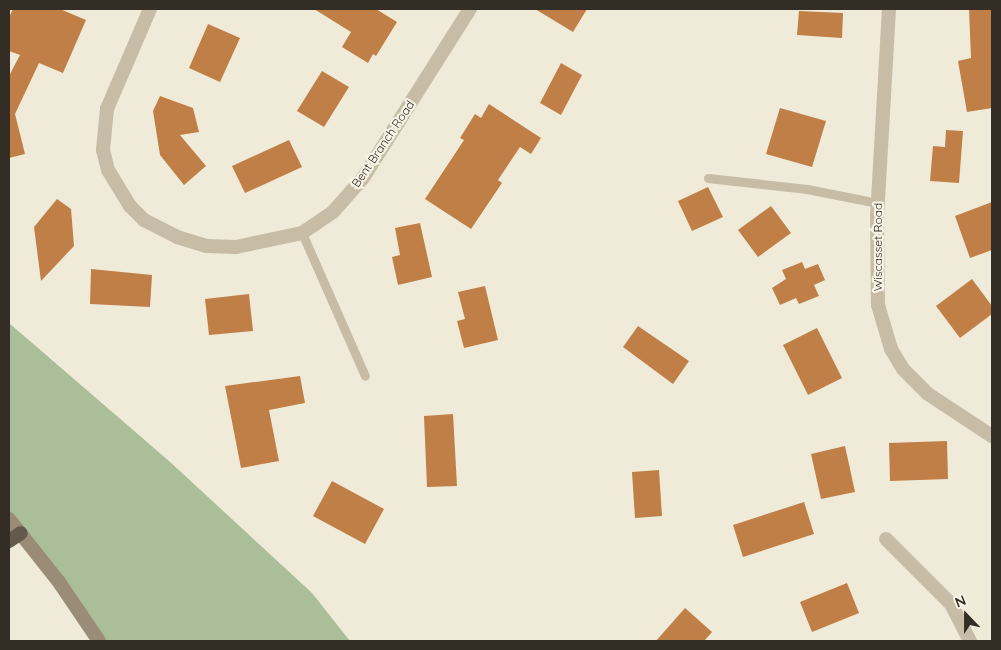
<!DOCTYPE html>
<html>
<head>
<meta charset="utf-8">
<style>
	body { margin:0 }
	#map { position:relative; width:1001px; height:650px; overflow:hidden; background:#f0ead9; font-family:Quicksand,sans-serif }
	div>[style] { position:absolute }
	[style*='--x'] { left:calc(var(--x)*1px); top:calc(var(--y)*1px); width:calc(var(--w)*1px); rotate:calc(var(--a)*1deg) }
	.green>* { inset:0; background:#aabe9a }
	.building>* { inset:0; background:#c07f46 }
	.service>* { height:9px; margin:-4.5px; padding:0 4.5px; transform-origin:4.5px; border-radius:4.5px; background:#c7bca6 }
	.minor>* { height:14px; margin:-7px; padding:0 7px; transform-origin:7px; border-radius:7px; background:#c7bca6 }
	.secondary>* { height:14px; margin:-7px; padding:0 7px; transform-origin:7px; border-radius:7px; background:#9a8c77 }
	.trunk>* { height:14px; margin:-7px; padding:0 7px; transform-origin:7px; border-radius:7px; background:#64594b }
	span { translate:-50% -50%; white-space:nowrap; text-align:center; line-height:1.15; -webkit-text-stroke:4.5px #f8f3e5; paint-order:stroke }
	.street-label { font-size:12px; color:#332d26 }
	.frame { position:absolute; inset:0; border:10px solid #332d26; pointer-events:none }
	.north { position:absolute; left:941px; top:590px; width:50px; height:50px; -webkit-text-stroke:4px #f8f3e5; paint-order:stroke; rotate:338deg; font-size:14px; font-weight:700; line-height:20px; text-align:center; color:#332d26 }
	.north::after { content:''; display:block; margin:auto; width:18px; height:22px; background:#332d26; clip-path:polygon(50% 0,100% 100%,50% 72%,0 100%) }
</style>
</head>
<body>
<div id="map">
	<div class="green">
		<div style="clip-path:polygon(9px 323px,169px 461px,312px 593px,350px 641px,99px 641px,9px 519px)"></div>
	</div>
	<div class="building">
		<div style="clip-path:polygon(13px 9px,60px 9px,86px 20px,63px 73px,39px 63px,15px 114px,25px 154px,9px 158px,9px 76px,20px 55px,9px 51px,9px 17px)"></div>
		<div style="clip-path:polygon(314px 9px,376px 9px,397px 22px,376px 56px,373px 54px,368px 63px,342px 47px,351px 32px)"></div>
		<div style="clip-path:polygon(535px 9px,587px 9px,573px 32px)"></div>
		<div style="clip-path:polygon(969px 9px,992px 9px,992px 108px,967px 112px,958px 61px,971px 58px)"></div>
		<div style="clip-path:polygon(799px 11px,843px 13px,842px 38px,797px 35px)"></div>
		<div style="clip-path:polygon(208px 24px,240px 38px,220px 82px,189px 68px)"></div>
		<div style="clip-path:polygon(561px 63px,582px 75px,561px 115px,540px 103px)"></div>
		<div style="clip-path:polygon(322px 71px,349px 87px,324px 127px,297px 111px)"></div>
		<div style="clip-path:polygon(160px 96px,193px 108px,199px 132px,180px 135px,206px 166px,184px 185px,160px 155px,153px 111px)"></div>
		<div style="clip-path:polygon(489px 104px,541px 138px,531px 154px,520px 147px,498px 180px,502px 183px,471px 229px,425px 199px,464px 140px,460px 138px,475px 114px,481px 118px)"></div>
		<div style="clip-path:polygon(780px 108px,826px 121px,812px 167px,766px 154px)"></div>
		<div style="clip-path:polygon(946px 130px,963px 131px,959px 183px,930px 181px,933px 146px,945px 147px)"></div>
		<div style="clip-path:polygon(289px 140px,302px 167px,245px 193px,232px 166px)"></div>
		<div style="clip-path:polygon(708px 187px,723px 217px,692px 231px,678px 201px)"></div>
		<div style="clip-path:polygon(57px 199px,71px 209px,74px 246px,41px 281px,34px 227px)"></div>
		<div style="clip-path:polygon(992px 202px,992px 250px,970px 258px,955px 216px)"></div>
		<div style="clip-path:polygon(771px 206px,791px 233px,758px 257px,738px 230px)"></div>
		<div style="clip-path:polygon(420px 223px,432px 277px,398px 285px,392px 257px,400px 255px,395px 228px)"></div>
		<div style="clip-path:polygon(802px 262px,805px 269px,818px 264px,825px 280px,814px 285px,819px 296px,799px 304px,796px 298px,780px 305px,772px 288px,786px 279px,782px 270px)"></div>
		<div style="clip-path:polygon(91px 269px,152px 275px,150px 307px,90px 304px)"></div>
		<div style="clip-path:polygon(972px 279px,992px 306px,992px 314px,960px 338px,936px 306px)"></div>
		<div style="clip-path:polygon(485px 286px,498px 340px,464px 348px,457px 321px,465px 319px,458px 292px)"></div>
		<div style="clip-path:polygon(249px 294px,253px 331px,209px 335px,205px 299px)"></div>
		<div style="clip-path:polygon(638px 326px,689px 361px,673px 384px,623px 347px)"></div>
		<div style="clip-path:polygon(817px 328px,842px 378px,808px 395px,783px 345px)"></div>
		<div style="clip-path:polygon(300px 376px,305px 403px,269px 410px,279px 461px,241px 468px,225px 386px)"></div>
		<div style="clip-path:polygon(453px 414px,457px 486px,427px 487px,424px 416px)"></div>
		<div style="clip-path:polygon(947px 441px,948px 479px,890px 481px,889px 443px)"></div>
		<div style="clip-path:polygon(845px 446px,855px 492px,821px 499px,811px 454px)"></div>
		<div style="clip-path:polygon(659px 470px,662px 516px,635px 518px,632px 472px)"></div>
		<div style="clip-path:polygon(332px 481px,384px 509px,365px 544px,313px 516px)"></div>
		<div style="clip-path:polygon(804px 502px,814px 534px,743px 557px,733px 525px)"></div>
		<div style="clip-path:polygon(847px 583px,859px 613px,812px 632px,800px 602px)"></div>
		<div style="clip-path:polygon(685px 608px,712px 632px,704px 641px,656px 641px)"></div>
	</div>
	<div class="service">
		<div style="--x:708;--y:178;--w:100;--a:6.3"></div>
		<div style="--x:807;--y:189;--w:72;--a:11.2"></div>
		<div style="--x:302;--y:233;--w:156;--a:66.2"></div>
	</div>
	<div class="minor">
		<div style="--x:150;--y:9;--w:109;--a:113.3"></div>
		<div style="--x:107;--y:109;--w:41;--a:95.6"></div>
		<div style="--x:103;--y:150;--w:21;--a:76"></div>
		<div style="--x:108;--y:170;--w:42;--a:58.6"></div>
		<div style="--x:130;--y:206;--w:20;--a:45"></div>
		<div style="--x:144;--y:220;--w:37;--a:27"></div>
		<div style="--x:177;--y:237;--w:30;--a:17"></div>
		<div style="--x:206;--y:246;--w:30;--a:2"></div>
		<div style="--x:236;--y:247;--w:67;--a:-12"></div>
		<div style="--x:302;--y:233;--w:37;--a:-34"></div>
		<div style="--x:333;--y:212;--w:45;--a:-48.6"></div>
		<div style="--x:363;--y:178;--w:200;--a:-57.7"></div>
		<div style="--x:889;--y:9;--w:206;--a:93.3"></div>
		<div style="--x:877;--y:215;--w:90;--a:89.4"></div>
		<div style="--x:878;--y:305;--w:46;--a:73.5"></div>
		<div style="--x:891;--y:349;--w:23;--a:59"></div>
		<div style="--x:903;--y:369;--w:35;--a:45"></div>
		<div style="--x:928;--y:394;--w:77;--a:33.3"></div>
		<div style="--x:886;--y:539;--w:92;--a:45"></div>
		<div style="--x:951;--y:604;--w:42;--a:62.8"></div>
	</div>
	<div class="secondary">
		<div style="--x:9;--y:519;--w:80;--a:51.6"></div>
		<div style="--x:59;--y:582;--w:71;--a:55.9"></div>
	</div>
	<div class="trunk">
		<div style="--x:9;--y:541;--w:14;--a:-34"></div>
	</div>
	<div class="street-label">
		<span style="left:383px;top:144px;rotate:-56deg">Bent Branch Road</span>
		<span style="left:878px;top:247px;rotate:-90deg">Wiscasset Road</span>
	</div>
	<div class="frame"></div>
	<div class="north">N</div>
</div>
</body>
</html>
